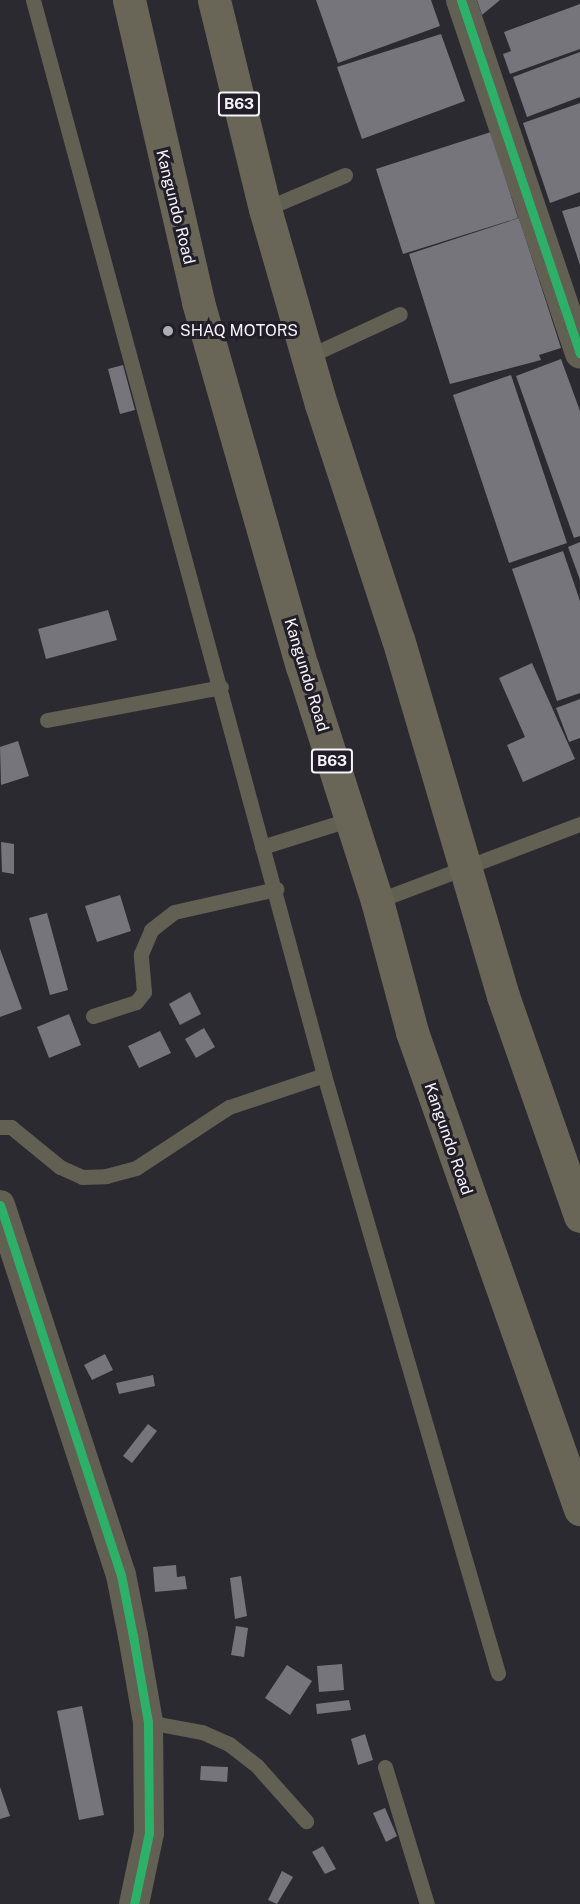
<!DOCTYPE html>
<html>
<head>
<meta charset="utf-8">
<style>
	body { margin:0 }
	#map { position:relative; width:580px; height:1904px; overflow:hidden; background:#2b2a30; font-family:"Public Sans",sans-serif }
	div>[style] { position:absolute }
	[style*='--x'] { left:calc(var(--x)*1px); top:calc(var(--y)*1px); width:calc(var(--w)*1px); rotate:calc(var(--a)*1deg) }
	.building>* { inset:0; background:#76757b }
	.lane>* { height:15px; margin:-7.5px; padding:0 7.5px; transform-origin:7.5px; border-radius:7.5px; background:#625f53 }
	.street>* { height:30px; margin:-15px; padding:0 15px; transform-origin:15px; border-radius:15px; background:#625f53 }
	.highway>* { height:33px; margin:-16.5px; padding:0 16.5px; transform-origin:16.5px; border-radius:16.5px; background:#696557 }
	.cycleway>* { height:9px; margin:-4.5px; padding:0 4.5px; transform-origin:4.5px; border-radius:4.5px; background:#2db169 }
	.dots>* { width:16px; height:16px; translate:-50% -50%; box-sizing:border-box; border:3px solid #211e28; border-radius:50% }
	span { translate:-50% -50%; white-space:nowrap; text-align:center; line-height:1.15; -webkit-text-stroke:6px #211e28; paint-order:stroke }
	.shield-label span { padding:2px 4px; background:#211e28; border:2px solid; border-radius:4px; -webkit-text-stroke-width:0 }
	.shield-label { font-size:15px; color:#f5f4fa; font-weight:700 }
	.street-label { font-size:16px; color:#f5f4fa }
	.poi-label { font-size:16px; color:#f5f4fa }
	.left { translate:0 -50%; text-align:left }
</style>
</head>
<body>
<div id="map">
	<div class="building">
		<div style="clip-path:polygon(316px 0,431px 0,440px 26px,338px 63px)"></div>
		<div style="clip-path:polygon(477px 0,500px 0,482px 15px)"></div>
		<div style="clip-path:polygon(580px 4px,580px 49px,510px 74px,503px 54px,511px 51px,504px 32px)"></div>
		<div style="clip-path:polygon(441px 34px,465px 101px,362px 139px,337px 67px)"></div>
		<div style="clip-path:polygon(580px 52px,580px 97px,527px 117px,513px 77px)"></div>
		<div style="clip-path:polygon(580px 103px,580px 192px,550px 203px,523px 123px)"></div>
		<div style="clip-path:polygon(491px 132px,518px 218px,403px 254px,376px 169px)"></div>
		<div style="clip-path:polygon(580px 206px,580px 265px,562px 211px)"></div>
		<div style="clip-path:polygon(519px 218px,561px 348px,539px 355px,541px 360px,450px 384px,409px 254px)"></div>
		<div style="clip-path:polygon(561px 359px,580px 411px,580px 536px,574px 538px,516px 376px)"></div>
		<div style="clip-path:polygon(123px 365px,135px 410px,120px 414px,108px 369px)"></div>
		<div style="clip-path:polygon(511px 375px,567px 543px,509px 563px,453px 395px)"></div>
		<div style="clip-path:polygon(580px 542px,580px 580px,568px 547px)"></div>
		<div style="clip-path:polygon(563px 551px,580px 601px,580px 693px,557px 701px,512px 569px)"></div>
		<div style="clip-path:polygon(108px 610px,117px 640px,46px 659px,38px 629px)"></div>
		<div style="clip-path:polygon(532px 663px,575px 759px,523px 782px,507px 745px,525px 737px,499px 678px)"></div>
		<div style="clip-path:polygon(580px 699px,580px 738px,569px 742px,556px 708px)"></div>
		<div style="clip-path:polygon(18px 741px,29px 776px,1px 785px,0 747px)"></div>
		<div style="clip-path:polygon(1px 842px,14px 844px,14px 874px,2px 872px)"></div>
		<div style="clip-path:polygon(120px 895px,131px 931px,97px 942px,85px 906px)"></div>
		<div style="clip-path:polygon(47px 913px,68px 990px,50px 995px,29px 918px)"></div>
		<div style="clip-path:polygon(0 949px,22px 1009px,0 1017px)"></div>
		<div style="clip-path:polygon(190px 992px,201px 1014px,180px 1025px,169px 1004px)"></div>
		<div style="clip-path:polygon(69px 1014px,81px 1045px,49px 1058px,37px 1027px)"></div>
		<div style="clip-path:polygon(204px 1028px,215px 1047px,196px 1058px,185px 1039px)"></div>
		<div style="clip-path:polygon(160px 1031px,171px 1053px,139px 1068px,128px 1046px)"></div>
		<div style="clip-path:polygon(105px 1354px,113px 1370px,92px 1380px,84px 1365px)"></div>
		<div style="clip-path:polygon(153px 1375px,155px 1386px,119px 1394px,116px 1383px)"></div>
		<div style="clip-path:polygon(148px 1424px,157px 1431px,132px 1463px,123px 1456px)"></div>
		<div style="clip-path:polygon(176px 1565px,177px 1577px,185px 1576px,187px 1589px,155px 1592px,153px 1567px)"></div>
		<div style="clip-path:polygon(241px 1576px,247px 1616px,235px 1619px,230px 1578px)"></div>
		<div style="clip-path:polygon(236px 1626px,248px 1628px,244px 1657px,231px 1655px)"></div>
		<div style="clip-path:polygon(342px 1664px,344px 1690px,319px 1692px,317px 1666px)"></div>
		<div style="clip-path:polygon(287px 1665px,312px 1681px,290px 1715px,265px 1698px)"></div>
		<div style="clip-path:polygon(349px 1700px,351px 1710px,317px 1714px,316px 1704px)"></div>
		<div style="clip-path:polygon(82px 1706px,104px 1815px,79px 1820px,57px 1711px)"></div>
		<div style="clip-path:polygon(365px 1734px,373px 1760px,358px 1765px,351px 1739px)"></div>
		<div style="clip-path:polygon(201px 1766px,228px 1767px,227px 1782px,200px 1780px)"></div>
		<div style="clip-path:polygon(0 1787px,10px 1816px,0 1819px)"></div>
		<div style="clip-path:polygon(385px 1808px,397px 1836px,386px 1842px,373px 1813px)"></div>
		<div style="clip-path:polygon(323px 1846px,336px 1869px,325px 1874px,312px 1852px)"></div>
		<div style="clip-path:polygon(282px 1871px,293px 1877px,277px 1904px,268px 1900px)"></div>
	</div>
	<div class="lane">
		<div style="--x:33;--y:0;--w:1114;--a:74.85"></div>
		<div style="--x:324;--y:1075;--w:623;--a:73.78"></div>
		<div style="--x:265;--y:209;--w:87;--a:-23"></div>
		<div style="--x:309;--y:356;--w:100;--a:-24.8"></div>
		<div style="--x:47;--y:720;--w:177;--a:-10.7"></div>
		<div style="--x:262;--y:847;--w:93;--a:-17.5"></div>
		<div style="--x:377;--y:901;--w:217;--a:-20.8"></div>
		<div style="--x:93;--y:1016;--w:45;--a:-18"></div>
		<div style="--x:136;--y:1002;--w:13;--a:-51"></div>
		<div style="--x:144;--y:992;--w:38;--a:-95"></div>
		<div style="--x:141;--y:954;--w:26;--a:-67"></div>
		<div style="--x:151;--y:930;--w:29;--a:-38"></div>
		<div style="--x:174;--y:912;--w:105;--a:-12.7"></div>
		<div style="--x:0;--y:1127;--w:11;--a:0"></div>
		<div style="--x:11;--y:1127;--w:63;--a:39.2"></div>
		<div style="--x:60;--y:1167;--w:24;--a:24"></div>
		<div style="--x:82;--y:1177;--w:24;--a:-2"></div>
		<div style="--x:106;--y:1176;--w:31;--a:-15"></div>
		<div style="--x:136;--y:1168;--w:111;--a:-33.3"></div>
		<div style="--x:229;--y:1107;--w:100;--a:-18.6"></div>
		<div style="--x:148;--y:1722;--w:55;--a:10.5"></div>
		<div style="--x:202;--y:1732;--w:30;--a:24"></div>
		<div style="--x:229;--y:1744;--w:36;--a:38"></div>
		<div style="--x:257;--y:1766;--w:74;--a:48.3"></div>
		<div style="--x:385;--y:1767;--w:143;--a:73"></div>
	</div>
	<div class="street">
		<div style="--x:461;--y:0;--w:373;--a:71.4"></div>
		<div style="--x:0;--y:1205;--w:389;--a:71.9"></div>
		<div style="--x:121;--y:1575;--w:62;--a:78.9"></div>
		<div style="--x:133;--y:1636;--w:87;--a:80.1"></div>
		<div style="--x:148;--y:1722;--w:111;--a:89.5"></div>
		<div style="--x:149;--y:1833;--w:73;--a:101.9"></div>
	</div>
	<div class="highway">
		<div style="--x:129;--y:0;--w:310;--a:77.1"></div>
		<div style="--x:198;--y:302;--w:379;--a:74.1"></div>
		<div style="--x:302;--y:666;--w:247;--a:72.3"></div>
		<div style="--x:377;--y:901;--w:136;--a:75"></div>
		<div style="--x:412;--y:1032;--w:506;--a:70.6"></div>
		<div style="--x:214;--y:0;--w:215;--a:76.3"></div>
		<div style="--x:265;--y:209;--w:203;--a:74"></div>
		<div style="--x:321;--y:404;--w:247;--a:71.9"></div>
		<div style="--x:398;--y:639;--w:372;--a:73.6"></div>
		<div style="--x:503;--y:996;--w:233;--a:70.7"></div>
	</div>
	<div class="cycleway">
		<div style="--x:461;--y:0;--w:373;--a:71.4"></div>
		<div style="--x:0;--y:1205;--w:389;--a:71.9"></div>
		<div style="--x:121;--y:1575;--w:62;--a:78.9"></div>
		<div style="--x:133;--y:1636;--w:87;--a:80.1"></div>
		<div style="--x:148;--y:1722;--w:111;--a:89.5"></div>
		<div style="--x:149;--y:1833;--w:73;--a:101.9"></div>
	</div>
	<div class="dots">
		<div style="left:168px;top:331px;background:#aeadb3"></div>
	</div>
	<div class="shield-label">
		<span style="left:239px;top:104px">B63</span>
		<span style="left:332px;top:761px">B63</span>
	</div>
	<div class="street-label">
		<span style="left:175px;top:207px;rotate:76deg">Kangundo Road</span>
		<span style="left:306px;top:675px;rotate:73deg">Kangundo Road</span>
		<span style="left:448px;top:1139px;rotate:71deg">Kangundo Road</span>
	</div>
	<div class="poi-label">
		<span class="left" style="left:180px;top:331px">SHAQ MOTORS</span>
	</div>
</div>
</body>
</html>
